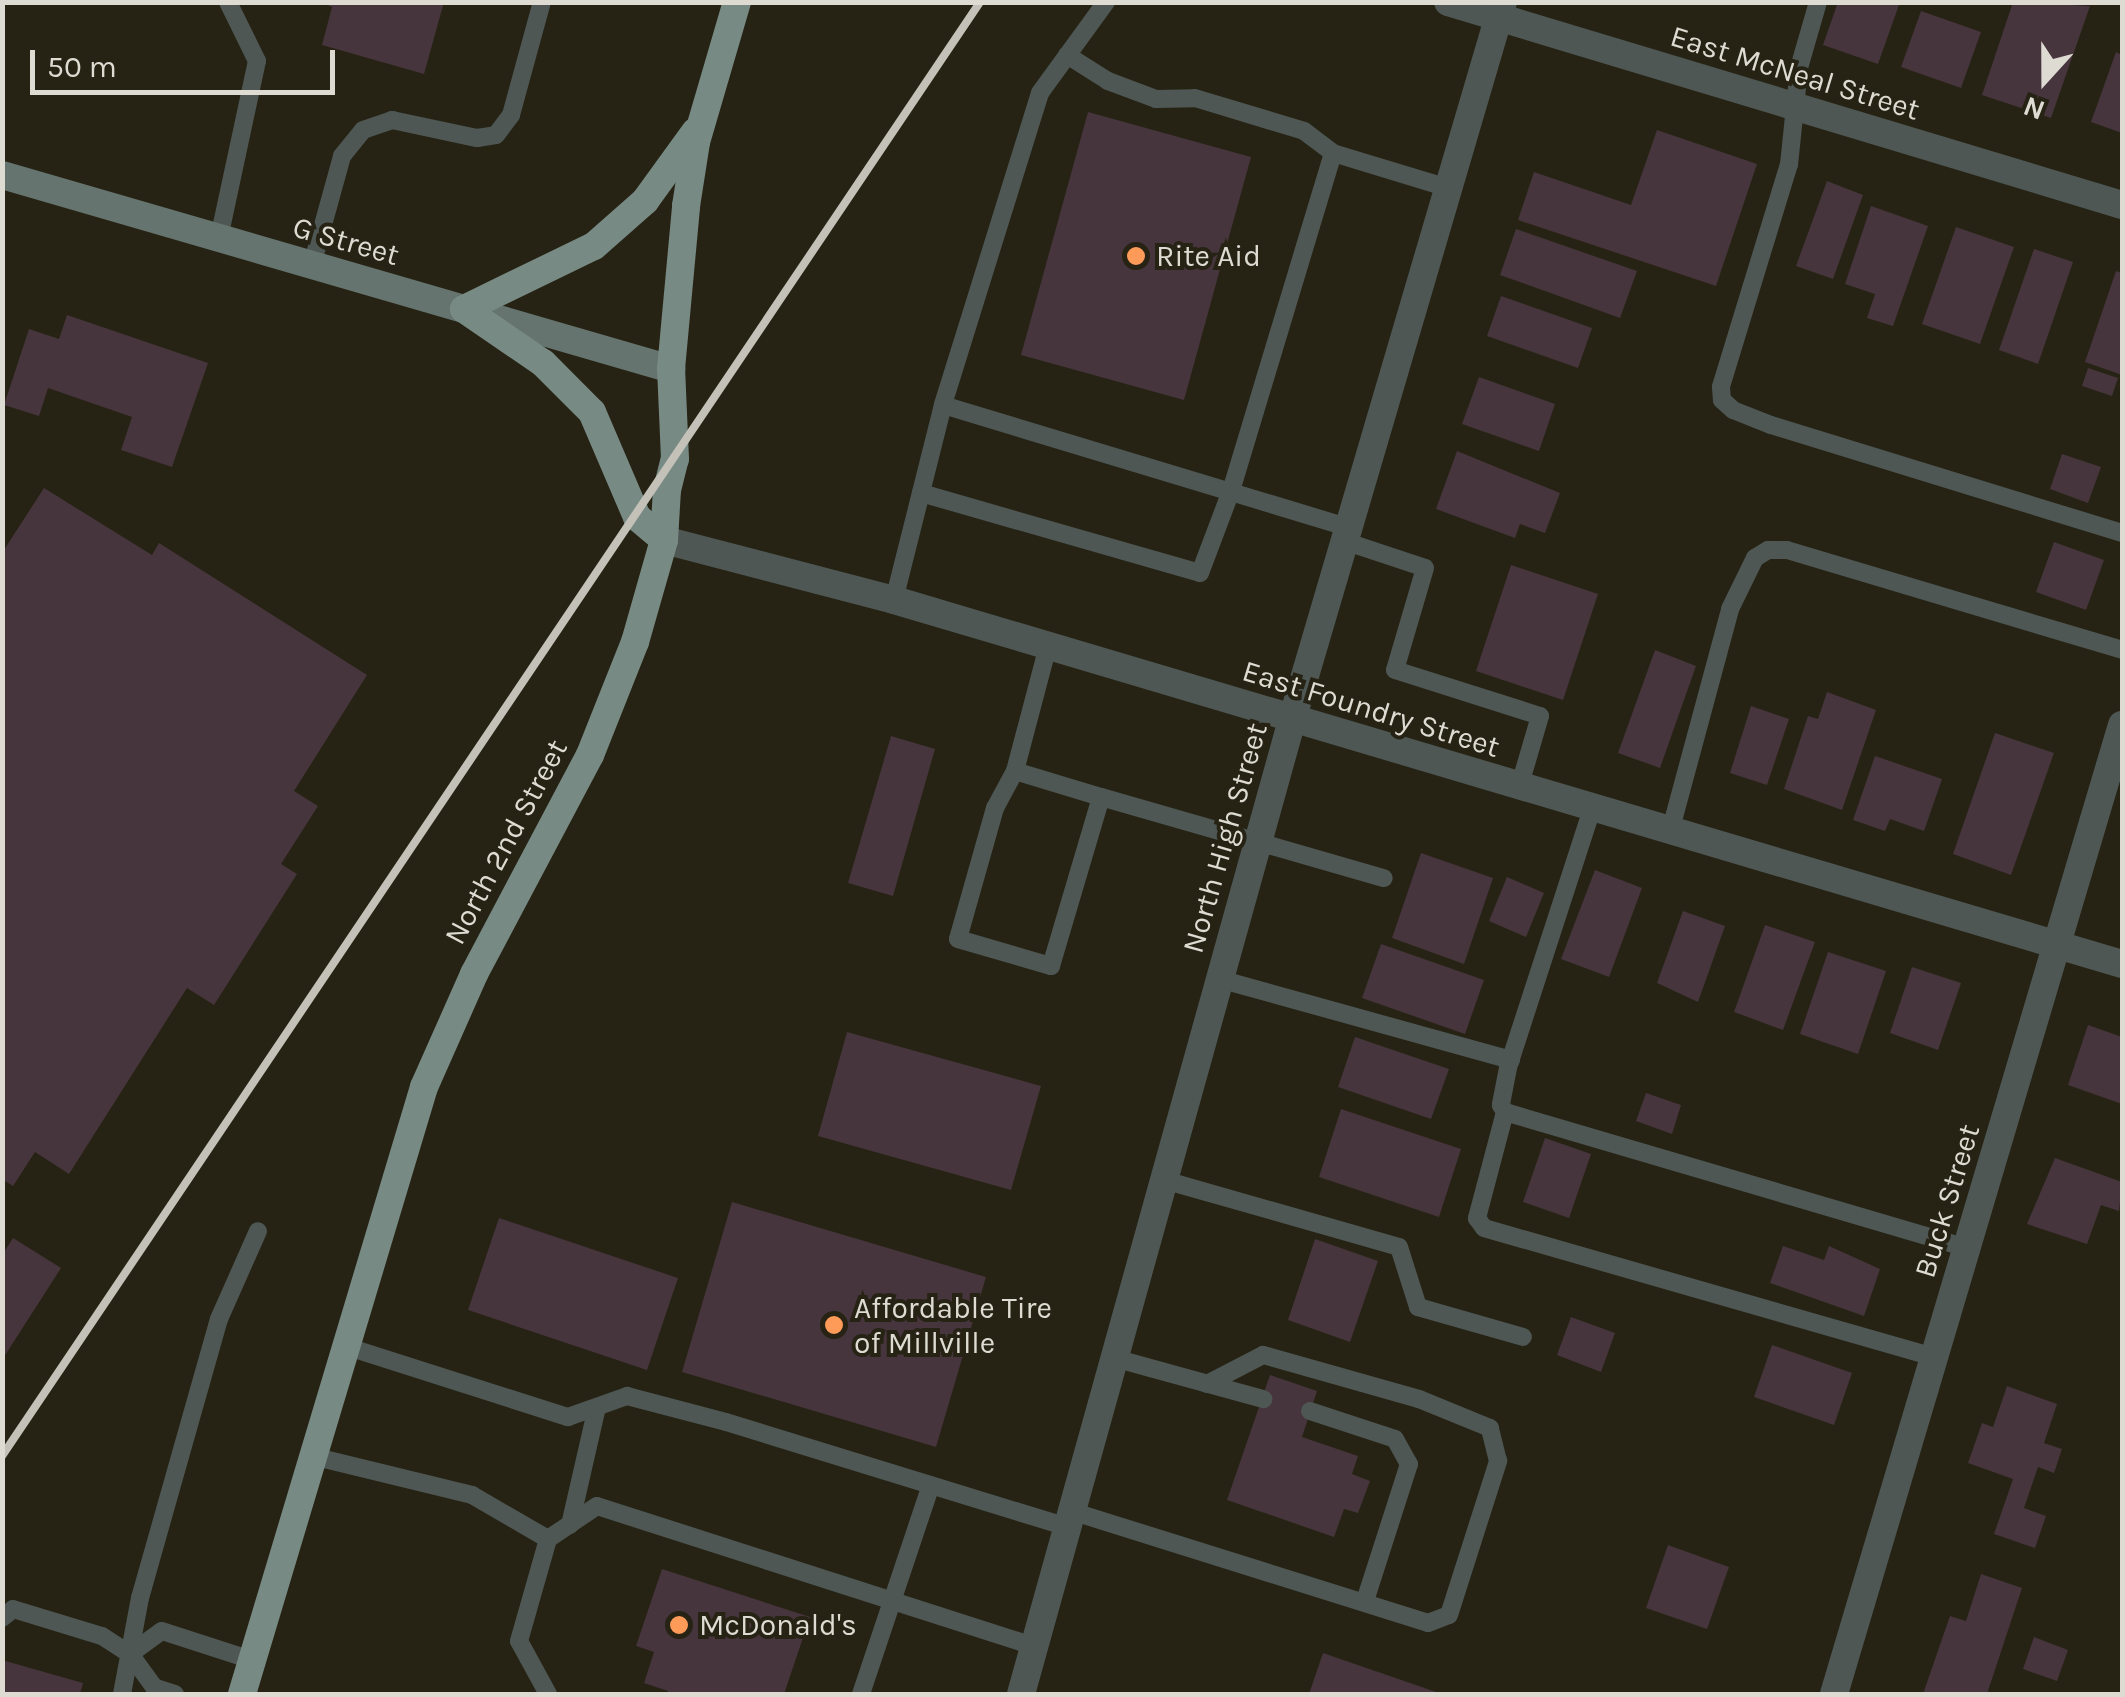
<!DOCTYPE html>
<html>
<head>
<meta charset="utf-8">
<style>
	body { margin:0 }
	#map { position:relative; width:2125px; height:1697px; overflow:hidden; background:#262314; font-family:Karla,sans-serif }
	div>[style] { position:absolute }
	[style*='--x'] { left:calc(var(--x)*1px); top:calc(var(--y)*1px); width:calc(var(--w)*1px); rotate:calc(var(--a)*1deg) }
	.building>* { inset:0; background:#46353c }
	.service>* { height:18px; margin:-9px; padding:0 9px; transform-origin:9px; border-radius:9px; background:#4e5754 }
	.minor>* { height:28px; margin:-14px; padding:0 14px; transform-origin:14px; border-radius:14px; background:#4e5754 }
	.tertiary>* { height:28px; margin:-14px; padding:0 14px; transform-origin:14px; border-radius:14px; background:#4e5754 }
	.secondary>* { height:28px; margin:-14px; padding:0 14px; transform-origin:14px; border-radius:14px; background:#66746f }
	.primary>* { height:28px; margin:-14px; padding:0 14px; transform-origin:14px; border-radius:14px; background:#788a84 }
	.rail>* { height:8px; margin:-4px; padding:0 4px; transform-origin:4px; border-radius:4px; background:#c4c2b8 }
	.dots>* { width:28px; height:28px; translate:-50% -50%; box-sizing:border-box; border:5px solid #262314; border-radius:50% }
	span { translate:-50% -50%; white-space:nowrap; text-align:center; line-height:1.15; -webkit-text-stroke:8px #262314; paint-order:stroke }
	.street-label { font-size:30px; color:#dddbd2 }
	.poi-label { font-size:30px; color:#dddbd2 }
	.left { translate:0 -50%; text-align:left }
	.frame { position:absolute; inset:0; border:5px solid #dddbd2; pointer-events:none }
	.north { position:absolute; left:1995px; top:30px; width:100px; height:100px; -webkit-text-stroke:8px #262314; paint-order:stroke; rotate:201deg; font-size:28px; font-weight:700; line-height:40px; text-align:center; color:#dddbd2 }
	.north::after { content:''; display:block; margin:auto; width:35px; height:45px; background:#dddbd2; clip-path:polygon(50% 0,100% 100%,50% 72%,0 100%) }
	.scale { position:absolute; left:30px; top:50px; width:305px; height:45px; box-sizing:border-box; border:5px solid #dddbd2; border-top:0; padding-left:12px; font-size:30px; line-height:35px; white-space:nowrap; color:#dddbd2; -webkit-text-stroke:8px #262314; paint-order:stroke }
</style>
</head>
<body>
<div id="map">
	<div class="building">
		<div style="clip-path:polygon(322px 2px,444px 2px,424px 74px,322px 45px,332px 7px)"></div>
		<div style="clip-path:polygon(1838px 2px,1900px 2px,1878px 64px,1823px 45px)"></div>
		<div style="clip-path:polygon(2013px 2px,2090px 6px,2051px 118px,1982px 95px)"></div>
		<div style="clip-path:polygon(1921px 11px,1981px 32px,1961px 88px,1901px 67px)"></div>
		<div style="clip-path:polygon(2116px 52px,2122px 55px,2122px 133px,2091px 122px)"></div>
		<div style="clip-path:polygon(1088px 112px,1251px 157px,1184px 400px,1021px 355px)"></div>
		<div style="clip-path:polygon(1657px 130px,1757px 164px,1716px 286px,1518px 220px,1534px 172px,1631px 205px)"></div>
		<div style="clip-path:polygon(1827px 181px,1863px 195px,1833px 279px,1796px 266px)"></div>
		<div style="clip-path:polygon(1871px 206px,1928px 226px,1893px 326px,1867px 318px,1875px 294px,1845px 284px)"></div>
		<div style="clip-path:polygon(1956px 227px,2014px 247px,1980px 344px,1922px 324px)"></div>
		<div style="clip-path:polygon(1516px 229px,1637px 271px,1620px 318px,1500px 275px)"></div>
		<div style="clip-path:polygon(2034px 249px,2073px 262px,2038px 364px,1999px 350px)"></div>
		<div style="clip-path:polygon(2116px 271px,2122px 273px,2122px 375px,2085px 362px)"></div>
		<div style="clip-path:polygon(1501px 296px,1592px 328px,1578px 368px,1487px 336px)"></div>
		<div style="clip-path:polygon(67px 315px,208px 363px,172px 467px,121px 450px,132px 417px,48px 388px,39px 416px,4px 405px,29px 329px,59px 339px)"></div>
		<div style="clip-path:polygon(2088px 368px,2118px 378px,2112px 396px,2082px 386px)"></div>
		<div style="clip-path:polygon(1479px 377px,1555px 404px,1539px 451px,1462px 424px)"></div>
		<div style="clip-path:polygon(1457px 451px,1560px 493px,1545px 533px,1520px 524px,1515px 538px,1436px 509px)"></div>
		<div style="clip-path:polygon(2062px 454px,2101px 467px,2088px 503px,2050px 489px)"></div>
		<div style="clip-path:polygon(44px 488px,152px 555px,159px 543px,367px 675px,294px 791px,318px 806px,281px 864px,297px 874px,214px 1005px,187px 988px,69px 1174px,35px 1152px,13px 1186px,2px 1179px,2px 553px)"></div>
		<div style="clip-path:polygon(2054px 542px,2104px 560px,2086px 610px,2036px 592px)"></div>
		<div style="clip-path:polygon(1511px 565px,1598px 594px,1563px 700px,1476px 671px)"></div>
		<div style="clip-path:polygon(1655px 650px,1696px 666px,1660px 768px,1618px 753px)"></div>
		<div style="clip-path:polygon(1827px 692px,1876px 710px,1842px 810px,1784px 789px,1808px 716px,1818px 719px)"></div>
		<div style="clip-path:polygon(1751px 706px,1789px 719px,1767px 785px,1730px 773px)"></div>
		<div style="clip-path:polygon(1995px 733px,2054px 753px,2011px 875px,1953px 854px)"></div>
		<div style="clip-path:polygon(891px 736px,935px 749px,893px 896px,848px 883px)"></div>
		<div style="clip-path:polygon(1875px 756px,1942px 779px,1924px 831px,1890px 819px,1885px 831px,1853px 820px)"></div>
		<div style="clip-path:polygon(1421px 853px,1493px 878px,1464px 964px,1392px 938px)"></div>
		<div style="clip-path:polygon(1595px 870px,1642px 888px,1609px 977px,1561px 959px)"></div>
		<div style="clip-path:polygon(1507px 877px,1544px 893px,1526px 937px,1489px 921px)"></div>
		<div style="clip-path:polygon(1683px 911px,1725px 926px,1698px 1002px,1657px 983px)"></div>
		<div style="clip-path:polygon(1765px 925px,1815px 942px,1783px 1030px,1734px 1012px)"></div>
		<div style="clip-path:polygon(1381px 944px,1484px 980px,1465px 1034px,1362px 998px)"></div>
		<div style="clip-path:polygon(1828px 952px,1886px 971px,1858px 1054px,1800px 1034px)"></div>
		<div style="clip-path:polygon(1912px 967px,1961px 983px,1938px 1050px,1890px 1033px)"></div>
		<div style="clip-path:polygon(2088px 1025px,2122px 1037px,2122px 1104px,2068px 1085px)"></div>
		<div style="clip-path:polygon(847px 1032px,1041px 1086px,1011px 1190px,818px 1136px)"></div>
		<div style="clip-path:polygon(1355px 1037px,1449px 1069px,1431px 1119px,1338px 1087px)"></div>
		<div style="clip-path:polygon(1646px 1093px,1681px 1105px,1672px 1134px,1636px 1121px)"></div>
		<div style="clip-path:polygon(1341px 1109px,1461px 1149px,1439px 1217px,1319px 1177px)"></div>
		<div style="clip-path:polygon(1545px 1138px,1591px 1154px,1569px 1218px,1523px 1202px)"></div>
		<div style="clip-path:polygon(2055px 1158px,2122px 1182px,2119px 1211px,2101px 1205px,2087px 1244px,2027px 1224px)"></div>
		<div style="clip-path:polygon(732px 1202px,986px 1277px,936px 1447px,682px 1372px)"></div>
		<div style="clip-path:polygon(499px 1218px,678px 1278px,647px 1370px,468px 1310px)"></div>
		<div style="clip-path:polygon(13px 1238px,61px 1268px,2px 1360px,2px 1255px)"></div>
		<div style="clip-path:polygon(1315px 1239px,1378px 1261px,1350px 1342px,1288px 1320px)"></div>
		<div style="clip-path:polygon(1783px 1246px,1824px 1260px,1829px 1246px,1880px 1269px,1864px 1316px,1770px 1283px)"></div>
		<div style="clip-path:polygon(1571px 1317px,1615px 1333px,1601px 1372px,1557px 1355px)"></div>
		<div style="clip-path:polygon(1772px 1345px,1852px 1373px,1834px 1425px,1754px 1397px)"></div>
		<div style="clip-path:polygon(1270px 1375px,1317px 1391px,1302px 1437px,1358px 1456px,1352px 1474px,1370px 1481px,1358px 1513px,1344px 1509px,1334px 1537px,1227px 1500px)"></div>
		<div style="clip-path:polygon(2007px 1386px,2057px 1404px,2044px 1443px,2062px 1449px,2054px 1473px,2038px 1467px,2024px 1508px,2046px 1516px,2035px 1548px,1994px 1534px,2013px 1479px,1968px 1463px,1982px 1423px,1993px 1427px)"></div>
		<div style="clip-path:polygon(1668px 1545px,1729px 1567px,1707px 1629px,1646px 1608px)"></div>
		<div style="clip-path:polygon(662px 1569px,810px 1617px,784px 1694px,667px 1694px,668px 1691px,644px 1683px,654px 1652px,636px 1646px)"></div>
		<div style="clip-path:polygon(1981px 1574px,2022px 1588px,1987px 1694px,1923px 1694px,1950px 1616px,1966px 1621px)"></div>
		<div style="clip-path:polygon(2034px 1637px,2068px 1650px,2057px 1681px,2023px 1669px)"></div>
		<div style="clip-path:polygon(1323px 1653px,1442px 1694px,1309px 1694px)"></div>
		<div style="clip-path:polygon(2px 1660px,83px 1683px,80px 1694px,2px 1694px)"></div>
	</div>
	<div class="service">
		<div style="--x:1106;--y:2;--w:112;--a:126"></div>
		<div style="--x:1040;--y:93;--w:327;--a:107.3"></div>
		<div style="--x:943;--y:405;--w:423;--a:16.8"></div>
		<div style="--x:1818;--y:2;--w:69;--a:106.1"></div>
		<div style="--x:1799;--y:68;--w:97;--a:95.9"></div>
		<div style="--x:1789;--y:164;--w:233;--a:107"></div>
		<div style="--x:1721;--y:387;--w:13;--a:86"></div>
		<div style="--x:1722;--y:400;--w:15;--a:42"></div>
		<div style="--x:1733;--y:410;--w:41;--a:21.5"></div>
		<div style="--x:1771;--y:425;--w:367;--a:17.1"></div>
		<div style="--x:1067;--y:55;--w:49;--a:32.4"></div>
		<div style="--x:1108;--y:81;--w:51;--a:20.6"></div>
		<div style="--x:1156;--y:99;--w:39;--a:-1"></div>
		<div style="--x:1195;--y:98;--w:114;--a:16.8"></div>
		<div style="--x:1304;--y:131;--w:36;--a:37"></div>
		<div style="--x:219;--y:238;--w:181;--a:-77.9"></div>
		<div style="--x:257;--y:61;--w:66;--a:-116.2"></div>
		<div style="--x:312;--y:265;--w:113;--a:-74.6"></div>
		<div style="--x:342;--y:156;--w:33;--a:-51"></div>
		<div style="--x:363;--y:130;--w:31;--a:-19"></div>
		<div style="--x:392;--y:120;--w:87;--a:12"></div>
		<div style="--x:477;--y:138;--w:19;--a:-9"></div>
		<div style="--x:496;--y:135;--w:25;--a:-53"></div>
		<div style="--x:511;--y:115;--w:117;--a:-74.7"></div>
		<div style="--x:921;--y:493;--w:290;--a:16"></div>
		<div style="--x:1200;--y:573;--w:88;--a:-69.3"></div>
		<div style="--x:1231;--y:491;--w:353;--a:-73.2"></div>
		<div style="--x:1333;--y:153;--w:120;--a:16.9"></div>
		<div style="--x:1344;--y:541;--w:85;--a:18.4"></div>
		<div style="--x:1425;--y:568;--w:106;--a:106.4"></div>
		<div style="--x:1395;--y:670;--w:152;--a:17.6"></div>
		<div style="--x:1540;--y:716;--w:75;--a:106.3"></div>
		<div style="--x:894;--y:600;--w:201;--a:-75.9"></div>
		<div style="--x:1048;--y:646;--w:129;--a:104.8"></div>
		<div style="--x:1015;--y:771;--w:42;--a:118.4"></div>
		<div style="--x:995;--y:808;--w:136;--a:105.8"></div>
		<div style="--x:958;--y:939;--w:97;--a:16.2"></div>
		<div style="--x:1051;--y:966;--w:176;--a:-73.5"></div>
		<div style="--x:1101;--y:797;--w:294;--a:16"></div>
		<div style="--x:1015;--y:771;--w:90;--a:16.8"></div>
		<div style="--x:1592;--y:809;--w:272;--a:108"></div>
		<div style="--x:1508;--y:1068;--w:38;--a:101"></div>
		<div style="--x:1501;--y:1105;--w:8;--a:60"></div>
		<div style="--x:1505;--y:1112;--w:482;--a:16.4"></div>
		<div style="--x:1670;--y:832;--w:231;--a:-74.9"></div>
		<div style="--x:1730;--y:609;--w:57;--a:-63.9"></div>
		<div style="--x:1755;--y:558;--w:15;--a:-32"></div>
		<div style="--x:1768;--y:550;--w:19;--a:0"></div>
		<div style="--x:1787;--y:550;--w:350;--a:16.6"></div>
		<div style="--x:1219;--y:979;--w:303;--a:15.5"></div>
		<div style="--x:1505;--y:1112;--w:110;--a:104.8"></div>
		<div style="--x:1477;--y:1218;--w:12;--a:55"></div>
		<div style="--x:1484;--y:1228;--w:468;--a:16"></div>
		<div style="--x:1164;--y:1180;--w:244;--a:15.9"></div>
		<div style="--x:1399;--y:1247;--w:63;--a:72.4"></div>
		<div style="--x:1418;--y:1307;--w:109;--a:15.9"></div>
		<div style="--x:345;--y:1346;--w:234;--a:17.7"></div>
		<div style="--x:568;--y:1417;--w:63;--a:-19.6"></div>
		<div style="--x:627;--y:1396;--w:102;--a:14.7"></div>
		<div style="--x:726;--y:1422;--w:357;--a:17.1"></div>
		<div style="--x:1114;--y:1358;--w:155;--a:15.4"></div>
		<div style="--x:1310;--y:1411;--w:89;--a:18.2"></div>
		<div style="--x:1395;--y:1439;--w:29;--a:61"></div>
		<div style="--x:1409;--y:1464;--w:144;--a:107.8"></div>
		<div style="--x:312;--y:1456;--w:165;--a:13.7"></div>
		<div style="--x:472;--y:1495;--w:88;--a:30.1"></div>
		<div style="--x:1071;--y:1511;--w:374;--a:17.4"></div>
		<div style="--x:1428;--y:1623;--w:22;--a:-21"></div>
		<div style="--x:1449;--y:1615;--w:162;--a:-72.3"></div>
		<div style="--x:1498;--y:1461;--w:34;--a:-104"></div>
		<div style="--x:1490;--y:1428;--w:77;--a:-157.8"></div>
		<div style="--x:1419;--y:1399;--w:162;--a:-164.2"></div>
		<div style="--x:1263;--y:1355;--w:63;--a:152.6"></div>
		<div style="--x:570;--y:1525;--w:121;--a:-77.1"></div>
		<div style="--x:2;--y:1618;--w:14;--a:-39"></div>
		<div style="--x:13;--y:1609;--w:93;--a:16.9"></div>
		<div style="--x:102;--y:1636;--w:33;--a:33"></div>
		<div style="--x:122;--y:1694;--w:98;--a:-79.4"></div>
		<div style="--x:140;--y:1598;--w:290;--a:-74.2"></div>
		<div style="--x:219;--y:1319;--w:96;--a:-66.1"></div>
		<div style="--x:175;--y:1694;--w:22;--a:-162"></div>
		<div style="--x:154;--y:1687;--w:41;--a:-126"></div>
		<div style="--x:130;--y:1654;--w:39;--a:-36"></div>
		<div style="--x:162;--y:1631;--w:95;--a:17.9"></div>
		<div style="--x:548;--y:1694;--w:60;--a:-118.7"></div>
		<div style="--x:519;--y:1641;--w:106;--a:-74.1"></div>
		<div style="--x:548;--y:1539;--w:59;--a:-34"></div>
		<div style="--x:597;--y:1506;--w:459;--a:17.8"></div>
		<div style="--x:861;--y:1694;--w:220;--a:-71.5"></div>
	</div>
	<div class="minor">
		<div style="--x:1448;--y:2;--w:704;--a:16.76"></div>
		<div style="--x:664;--y:540;--w:238;--a:14.6"></div>
		<div style="--x:894;--y:600;--w:1281;--a:16.51"></div>
		<div style="--x:1834;--y:1694;--w:1011;--a:-73.45"></div>
	</div>
	<div class="tertiary">
		<div style="--x:1021;--y:1694;--w:1011;--a:-74.45"></div>
		<div style="--x:1292;--y:720;--w:748;--a:-73.62"></div>
	</div>
	<div class="secondary">
		<div style="--x:2;--y:175;--w:697;--a:16.17"></div>
	</div>
	<div class="primary">
		<div style="--x:464;--y:309;--w:96;--a:34.4"></div>
		<div style="--x:543;--y:363;--w:69;--a:45"></div>
		<div style="--x:592;--y:412;--w:114;--a:66.8"></div>
		<div style="--x:637;--y:517;--w:35;--a:40"></div>
		<div style="--x:464;--y:309;--w:144;--a:-25.9"></div>
		<div style="--x:594;--y:246;--w:68;--a:-41.4"></div>
		<div style="--x:645;--y:201;--w:85;--a:-54.1"></div>
		<div style="--x:242;--y:1694;--w:634;--a:-73.31"></div>
		<div style="--x:424;--y:1087;--w:124;--a:-66.1"></div>
		<div style="--x:474;--y:974;--w:248;--a:-62.1"></div>
		<div style="--x:590;--y:755;--w:122;--a:-68.3"></div>
		<div style="--x:635;--y:642;--w:106;--a:-74.1"></div>
		<div style="--x:664;--y:540;--w:50;--a:-86.6"></div>
		<div style="--x:667;--y:490;--w:32;--a:-76"></div>
		<div style="--x:675;--y:459;--w:90;--a:-92.5"></div>
		<div style="--x:671;--y:369;--w:164;--a:-84.7"></div>
		<div style="--x:686;--y:206;--w:65;--a:-81.1"></div>
		<div style="--x:696;--y:142;--w:146;--a:-73.7"></div>
	</div>
	<div class="rail">
		<div style="--x:2;--y:1456;--w:1752;--a:-56.07"></div>
	</div>
	<div class="dots">
		<div style="left:1136px;top:256px;background:#fe9b59"></div>
		<div style="left:834px;top:1325px;background:#fe9b59"></div>
		<div style="left:679px;top:1625px;background:#fe9b59"></div>
	</div>
	<div class="street-label">
		<span style="left:1795px;top:73px;rotate:17deg">East McNeal Street</span>
		<span style="left:346px;top:241px;rotate:16deg">G Street</span>
		<span style="left:1371px;top:709px;rotate:17deg">East Foundry Street</span>
		<span style="left:1225px;top:838px;rotate:-74deg">North High Street</span>
		<span style="left:506px;top:842px;rotate:-62deg">North 2nd Street</span>
		<span style="left:1947px;top:1201px;rotate:-73deg">Buck Street</span>
	</div>
	<div class="poi-label">
		<span class="left" style="left:1156px;top:256px">Rite Aid</span>
		<span class="left" style="left:854px;top:1325px">Affordable Tire<br>of Millville</span>
		<span class="left" style="left:699px;top:1625px">McDonald's</span>
	</div>
	<div class="frame"></div>
	<div class="north">N</div>
	<div class="scale">50 m</div>
</div>
</body>
</html>
